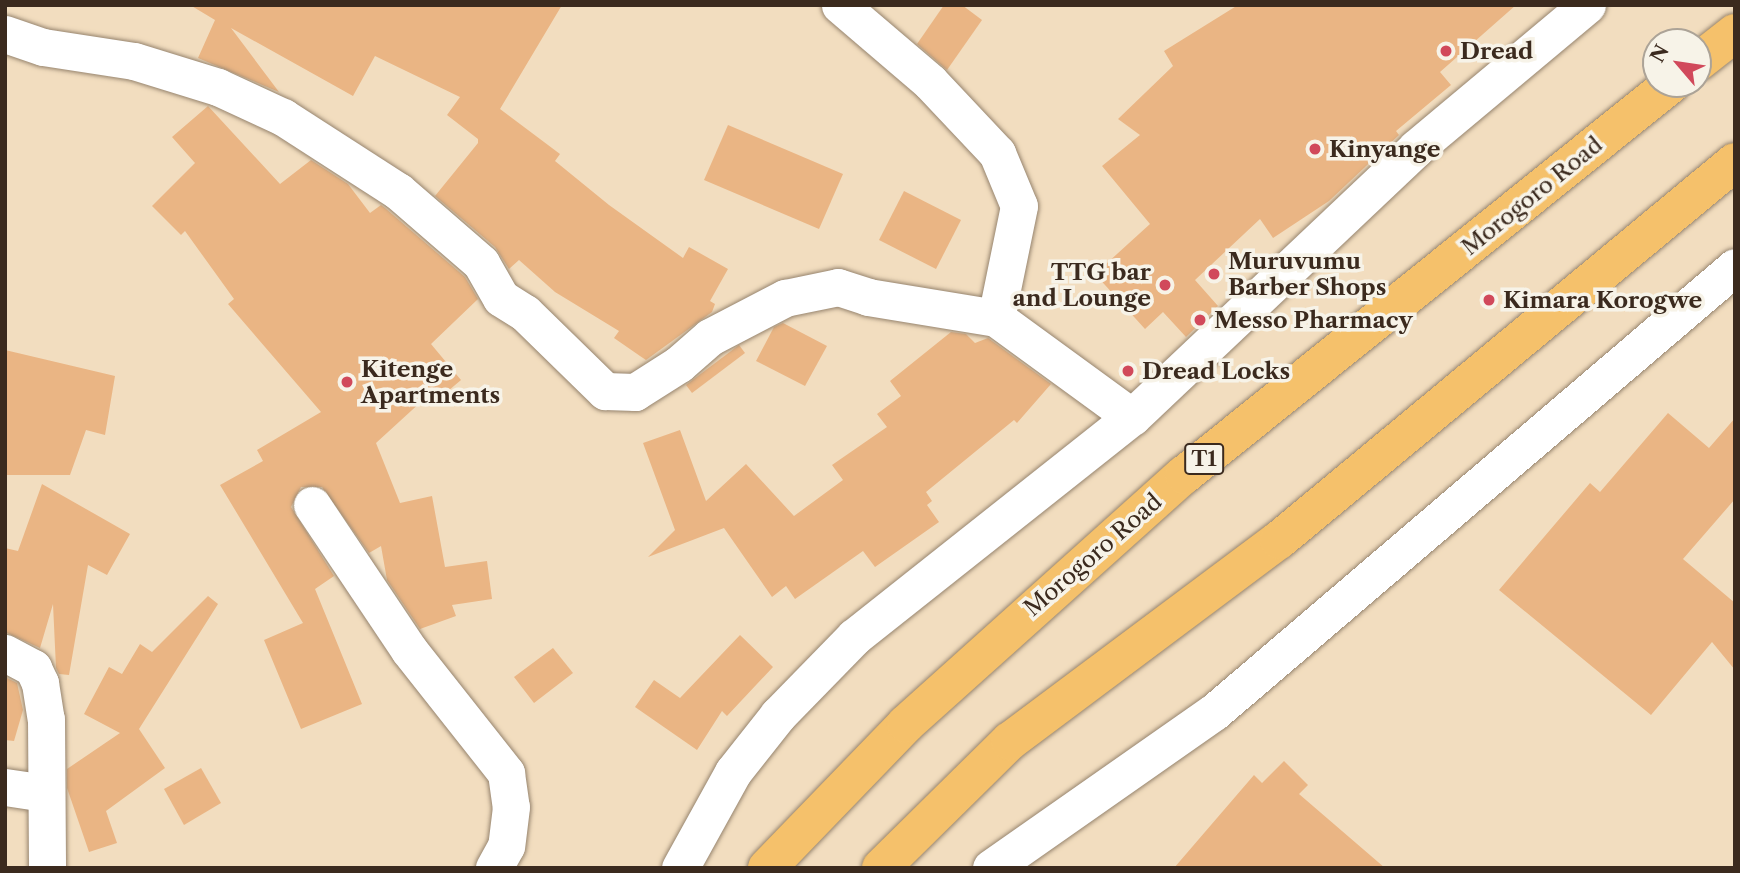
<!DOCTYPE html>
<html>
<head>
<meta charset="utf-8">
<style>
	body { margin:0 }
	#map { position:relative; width:1740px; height:873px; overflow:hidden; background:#f2ddbf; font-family:"Libre Caslon Text",serif }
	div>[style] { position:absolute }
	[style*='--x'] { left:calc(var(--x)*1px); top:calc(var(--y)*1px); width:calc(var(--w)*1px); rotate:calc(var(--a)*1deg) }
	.building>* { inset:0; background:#eab584 }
	.roads { filter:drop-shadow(0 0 2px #96846e) drop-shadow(0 0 2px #96846e) }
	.street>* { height:37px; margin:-18.5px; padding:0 18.5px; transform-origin:18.5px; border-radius:18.5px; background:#fff }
	.highway>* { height:38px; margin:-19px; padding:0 19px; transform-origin:19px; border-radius:19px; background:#f5c16b }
	.dots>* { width:19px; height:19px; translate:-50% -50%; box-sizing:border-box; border:4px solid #f7f3e8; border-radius:50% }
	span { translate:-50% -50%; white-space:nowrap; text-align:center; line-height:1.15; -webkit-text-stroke:7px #f7f3e8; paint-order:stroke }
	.shield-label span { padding:2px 5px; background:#f7f3e8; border:2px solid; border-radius:5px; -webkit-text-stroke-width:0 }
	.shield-label { font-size:21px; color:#3b2a1e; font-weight:700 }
	.poi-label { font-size:23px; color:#3b2a1e; font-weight:700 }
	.left { translate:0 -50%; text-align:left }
	.right { translate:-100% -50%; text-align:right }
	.street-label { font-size:23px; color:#3b2a1e }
	.frame { position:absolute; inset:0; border:7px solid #3b2a1e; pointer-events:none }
	.north { position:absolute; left:1642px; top:28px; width:70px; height:70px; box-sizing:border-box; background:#f7f3e8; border:2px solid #aca397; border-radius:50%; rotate:299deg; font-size:19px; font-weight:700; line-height:28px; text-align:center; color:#3b2a1e }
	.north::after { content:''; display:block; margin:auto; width:24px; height:32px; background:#d1495b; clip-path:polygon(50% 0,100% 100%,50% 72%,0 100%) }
</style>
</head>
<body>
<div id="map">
	<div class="building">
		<div style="clip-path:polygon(190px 5px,562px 5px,500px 109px,560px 154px,555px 161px,609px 205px,683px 258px,689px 247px,728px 269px,710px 301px,715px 304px,712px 312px,646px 360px,640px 356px,614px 338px,619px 331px,555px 292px,519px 260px,509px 269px,495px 247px,435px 196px,478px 143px,478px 139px,447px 115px,460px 97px,375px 56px,353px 96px,231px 28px,279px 92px,198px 58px,215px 20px)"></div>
		<div style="clip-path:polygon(944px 5px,962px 5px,982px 20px,947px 70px,917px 44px)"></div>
		<div style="clip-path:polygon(1238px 5px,1516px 5px,1440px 72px,1451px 85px,1396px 131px,1399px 135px,1329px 201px,1273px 238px,1260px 219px,1195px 280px,1218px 306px,1186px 337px,1163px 312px,1145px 329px,1095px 274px,1150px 224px,1102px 166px,1140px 135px,1118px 119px,1173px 66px,1164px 51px)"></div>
		<div style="clip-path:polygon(208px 106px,280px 184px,311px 160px,348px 184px,370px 213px,381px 205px,385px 208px,465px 277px,478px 299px,431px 344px,461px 380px,429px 407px,423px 400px,376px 443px,400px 503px,432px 496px,445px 567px,487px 561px,492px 599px,452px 605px,456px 616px,420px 629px,387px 580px,381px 546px,369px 553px,322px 487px,301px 487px,291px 507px,334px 576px,315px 589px,362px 704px,301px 729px,264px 640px,303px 623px,220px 485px,263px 461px,257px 450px,321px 412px,228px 304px,234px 299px,185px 231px,181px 235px,152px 206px,195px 163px,172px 137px)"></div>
		<div style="clip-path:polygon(728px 125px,843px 174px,819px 229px,704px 180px)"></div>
		<div style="clip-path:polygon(904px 191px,961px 220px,936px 269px,879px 240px)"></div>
		<div style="clip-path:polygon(783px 323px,827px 346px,805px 386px,756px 361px,774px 327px)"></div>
		<div style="clip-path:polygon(951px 332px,966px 334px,975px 343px,988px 338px,1051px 384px,1017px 423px,1014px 420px,926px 492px,932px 501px,927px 505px,939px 522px,875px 567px,863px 551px,795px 599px,786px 586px,772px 597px,724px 528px,648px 557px,675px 530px,643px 443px,680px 430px,706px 501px,746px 464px,794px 516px,843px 480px,832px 465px,887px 427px,877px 414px,901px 396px,890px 381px)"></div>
		<div style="clip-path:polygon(739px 345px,745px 353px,692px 393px,686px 385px)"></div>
		<div style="clip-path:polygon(5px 350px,115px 376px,105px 435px,86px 430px,70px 475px,5px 475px)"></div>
		<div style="clip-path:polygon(1668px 413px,1709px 448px,1735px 418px,1735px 499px,1683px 559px,1735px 603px,1735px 670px,1712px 642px,1651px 715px,1499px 590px,1590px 483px,1600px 492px)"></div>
		<div style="clip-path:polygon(42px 484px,130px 534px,107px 575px,88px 565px,69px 675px,59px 674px,56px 668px,53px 604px,40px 648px,5px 632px,5px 548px,18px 551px)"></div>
		<div style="clip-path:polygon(208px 596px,218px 604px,139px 729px,165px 768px,106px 811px,117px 843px,89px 852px,67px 788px,67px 769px,120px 733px,84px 714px,109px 667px,122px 674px,140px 644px,152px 652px)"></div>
		<div style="clip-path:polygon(740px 635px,773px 667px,727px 716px,722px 711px,697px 750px,635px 707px,654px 680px,680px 698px)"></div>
		<div style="clip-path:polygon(553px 648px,573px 673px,534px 703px,514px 677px)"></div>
		<div style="clip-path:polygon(5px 677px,17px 683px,23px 710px,14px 741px,5px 740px)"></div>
		<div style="clip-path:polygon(1284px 761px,1308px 785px,1299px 794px,1385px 868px,1174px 868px,1254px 775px,1262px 783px)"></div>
		<div style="clip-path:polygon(201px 768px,221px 803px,184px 825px,164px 789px)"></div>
	</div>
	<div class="roads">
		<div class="street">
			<div style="--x:840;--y:5;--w:118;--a:40.5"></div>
			<div style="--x:930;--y:82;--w:98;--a:46.7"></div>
			<div style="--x:997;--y:153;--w:57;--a:67.5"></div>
			<div style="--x:1019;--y:206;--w:114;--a:101.6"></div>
			<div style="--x:996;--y:318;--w:168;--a:36.1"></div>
			<div style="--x:5;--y:34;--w:40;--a:18.9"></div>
			<div style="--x:43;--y:47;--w:92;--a:8.7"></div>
			<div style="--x:134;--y:61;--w:88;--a:17.2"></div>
			<div style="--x:218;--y:87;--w:72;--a:24.8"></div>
			<div style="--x:283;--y:117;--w:137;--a:32.8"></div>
			<div style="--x:398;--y:191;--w:110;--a:40.9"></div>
			<div style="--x:481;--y:263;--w:40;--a:60.3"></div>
			<div style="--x:501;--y:298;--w:28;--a:32"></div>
			<div style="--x:525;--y:313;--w:112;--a:44.3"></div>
			<div style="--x:605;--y:391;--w:30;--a:2"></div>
			<div style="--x:635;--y:392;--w:52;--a:-32.5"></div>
			<div style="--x:679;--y:364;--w:41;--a:-41.1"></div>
			<div style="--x:710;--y:337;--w:85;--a:-27.5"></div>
			<div style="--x:785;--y:298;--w:54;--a:-11.7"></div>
			<div style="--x:838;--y:287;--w:32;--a:18"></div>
			<div style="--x:868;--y:297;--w:130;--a:9.3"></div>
			<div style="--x:312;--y:505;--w:174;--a:56.2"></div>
			<div style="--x:409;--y:650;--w:157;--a:51.7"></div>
			<div style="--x:506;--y:773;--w:34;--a:82"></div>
			<div style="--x:511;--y:807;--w:39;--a:97"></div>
			<div style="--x:506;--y:846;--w:25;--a:119"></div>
			<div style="--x:5;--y:653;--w:32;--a:28"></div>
			<div style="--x:33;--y:668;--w:17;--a:65"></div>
			<div style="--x:40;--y:683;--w:36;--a:81"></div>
			<div style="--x:46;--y:719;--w:149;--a:89.6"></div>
			<div style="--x:5;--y:787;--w:40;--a:8.5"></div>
			<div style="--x:680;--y:868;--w:110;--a:-61.1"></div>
			<div style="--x:733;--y:772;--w:73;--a:-51.7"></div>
			<div style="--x:778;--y:715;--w:109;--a:-45.7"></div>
			<div style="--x:854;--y:637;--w:355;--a:-38.4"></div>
			<div style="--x:1132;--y:417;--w:391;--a:-43.4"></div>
			<div style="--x:1416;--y:148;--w:223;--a:-39.9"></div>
			<div style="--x:991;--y:868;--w:272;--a:-35"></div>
			<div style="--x:1214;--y:712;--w:685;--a:-40.5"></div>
		</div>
		<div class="highway">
			<div style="--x:1698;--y:62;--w:47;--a:-38.1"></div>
			<div style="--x:767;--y:868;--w:200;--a:-46"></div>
			<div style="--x:906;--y:724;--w:373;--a:-41.9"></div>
			<div style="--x:1184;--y:475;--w:625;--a:-38.76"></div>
			<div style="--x:881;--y:868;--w:181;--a:-44.6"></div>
			<div style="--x:1010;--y:741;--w:336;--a:-36.8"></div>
			<div style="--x:1279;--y:540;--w:592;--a:-39.66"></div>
		</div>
	</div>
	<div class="dots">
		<div style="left:1446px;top:51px;background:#d1495b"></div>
		<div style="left:1315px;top:149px;background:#d1495b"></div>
		<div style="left:1214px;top:274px;background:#d1495b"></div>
		<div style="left:1165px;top:285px;background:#d1495b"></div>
		<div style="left:1489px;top:300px;background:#d1495b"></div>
		<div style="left:1200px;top:320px;background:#d1495b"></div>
		<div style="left:1128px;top:371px;background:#d1495b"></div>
		<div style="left:347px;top:382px;background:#d1495b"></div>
	</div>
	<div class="shield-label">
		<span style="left:1204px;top:459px">T1</span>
	</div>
	<div class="poi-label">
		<span class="left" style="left:1460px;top:51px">Dread</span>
		<span class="left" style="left:1329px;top:149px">Kinyange</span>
		<span class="left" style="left:1228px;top:274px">Muruvumu<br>Barber Shops</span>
		<span class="right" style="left:1151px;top:285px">TTG bar<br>and Lounge</span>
		<span class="left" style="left:1503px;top:300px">Kimara Korogwe</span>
		<span class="left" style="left:1214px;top:320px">Messo Pharmacy</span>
		<span class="left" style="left:361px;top:382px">Kitenge<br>Apartments</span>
		<span class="left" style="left:1142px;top:371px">Dread Locks</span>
	</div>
	<div class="street-label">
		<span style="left:1532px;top:196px;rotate:-39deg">Morogoro Road</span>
		<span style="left:1093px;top:555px;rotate:-41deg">Morogoro Road</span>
	</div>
	<div class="frame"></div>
	<div class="north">N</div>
</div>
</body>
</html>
